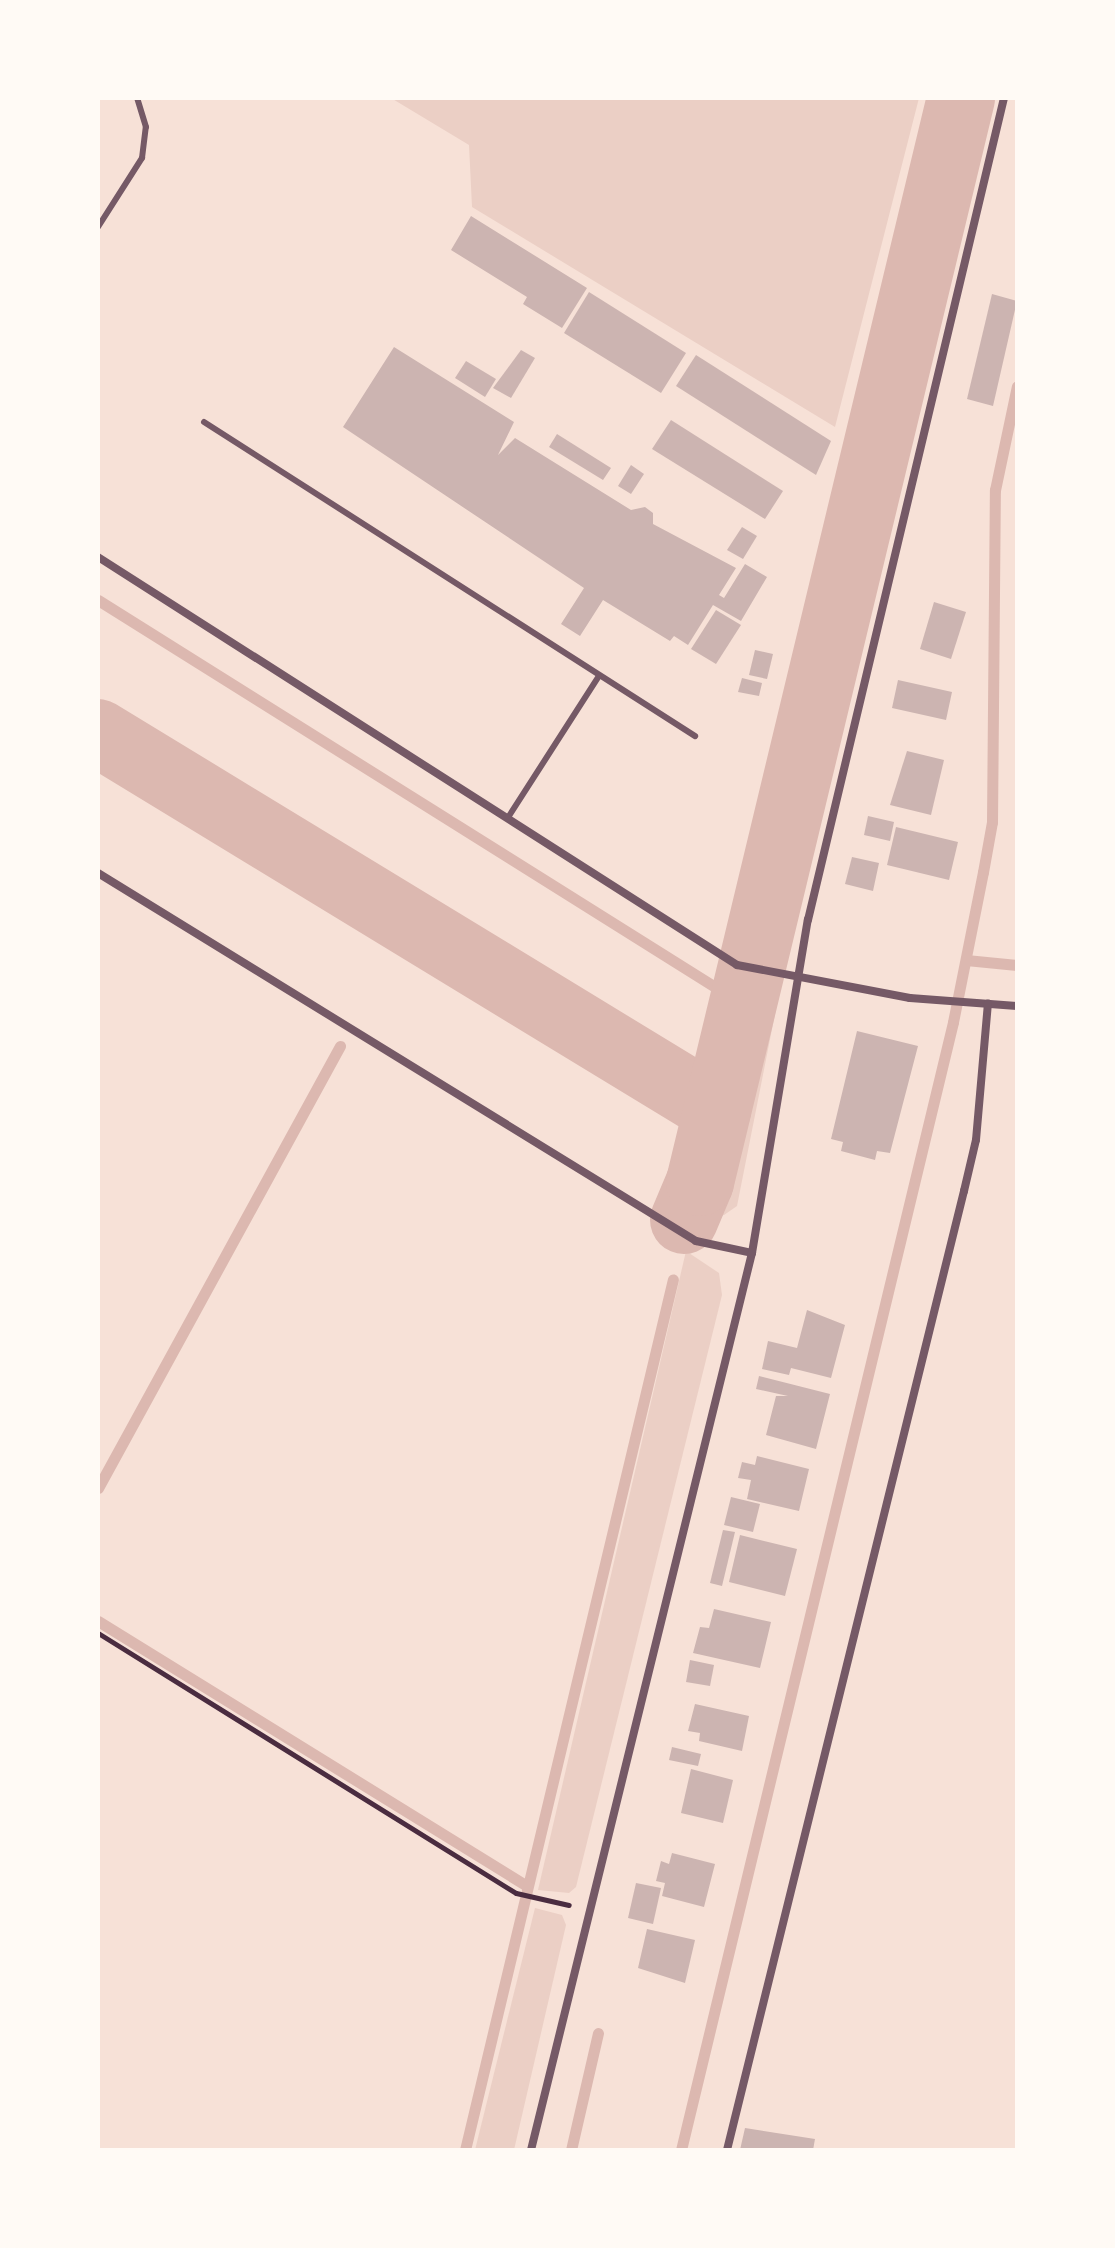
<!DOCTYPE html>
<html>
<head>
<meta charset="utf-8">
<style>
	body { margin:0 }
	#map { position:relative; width:1115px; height:2248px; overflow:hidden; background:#f7e1d7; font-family:"Asap Condensed",sans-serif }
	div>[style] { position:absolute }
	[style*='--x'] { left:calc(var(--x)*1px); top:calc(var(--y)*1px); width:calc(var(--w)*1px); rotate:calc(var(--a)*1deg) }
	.green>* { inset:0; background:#ebcfc5 }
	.stream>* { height:11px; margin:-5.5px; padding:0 5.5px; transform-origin:5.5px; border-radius:5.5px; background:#dcb8b0 }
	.river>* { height:68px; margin:-34px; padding:0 34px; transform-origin:34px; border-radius:34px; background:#dcb8b0 }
	.building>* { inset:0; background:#ccb4b1 }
	.path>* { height:5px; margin:-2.5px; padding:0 2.5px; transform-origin:2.5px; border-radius:2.5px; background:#4a2c40 }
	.service>* { height:6px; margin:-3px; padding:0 3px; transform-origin:3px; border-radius:3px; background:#755966 }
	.minor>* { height:8px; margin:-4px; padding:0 4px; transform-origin:4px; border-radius:4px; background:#755966 }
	span { translate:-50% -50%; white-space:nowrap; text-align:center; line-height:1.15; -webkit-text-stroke:8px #fffaf5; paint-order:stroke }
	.frame { position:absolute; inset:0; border:100px solid #fffaf5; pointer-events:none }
</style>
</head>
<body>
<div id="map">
	<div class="green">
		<div style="clip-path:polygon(391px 98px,919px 98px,835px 427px,472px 207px,469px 145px)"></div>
		<div style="clip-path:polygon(763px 1002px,777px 1004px,737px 1206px,724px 1215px,694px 1220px,717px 1197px)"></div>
		<div style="clip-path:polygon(686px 1251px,719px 1273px,722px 1295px,576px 1887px,569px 1893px,538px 1890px)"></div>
		<div style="clip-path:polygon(535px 1908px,562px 1915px,566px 1925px,514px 2150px,475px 2150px)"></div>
	</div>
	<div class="stream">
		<div style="--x:98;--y:600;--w:762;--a:32.09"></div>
		<div style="--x:966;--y:960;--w:51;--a:5.6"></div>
		<div style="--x:98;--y:1488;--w:504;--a:-61.3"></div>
		<div style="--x:98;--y:1621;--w:504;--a:31.7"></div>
		<div style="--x:465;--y:2150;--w:895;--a:-76.57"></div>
		<div style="--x:571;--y:2150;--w:120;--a:-77"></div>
		<div style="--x:681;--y:2150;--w:1160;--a:-76.44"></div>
		<div style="--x:953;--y:1022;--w:153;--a:-78.7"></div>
		<div style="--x:983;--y:872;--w:51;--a:-79.8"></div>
		<div style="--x:992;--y:822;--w:332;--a:-89.5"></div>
		<div style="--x:995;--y:490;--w:106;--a:-78.1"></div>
	</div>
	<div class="river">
		<div style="--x:98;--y:733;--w:725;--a:31.34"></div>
		<div style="--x:684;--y:1220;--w:41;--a:-67.2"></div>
		<div style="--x:700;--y:1182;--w:1115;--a:-76.46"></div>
	</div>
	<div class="building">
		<div style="clip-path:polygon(471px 216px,587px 288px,562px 328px,523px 304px,527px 297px,451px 250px)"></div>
		<div style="clip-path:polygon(589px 292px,686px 353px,661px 393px,564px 333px)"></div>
		<div style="clip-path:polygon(992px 294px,1017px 301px,993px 406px,967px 399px)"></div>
		<div style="clip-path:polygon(394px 347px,514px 422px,498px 455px,515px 438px,631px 510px,645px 507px,653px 513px,653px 524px,736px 568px,719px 595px,724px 598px,745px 564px,767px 577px,741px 621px,713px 605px,688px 645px,674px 636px,670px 641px,603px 600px,580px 636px,561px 624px,584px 588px,343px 427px)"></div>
		<div style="clip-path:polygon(521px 350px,535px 358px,511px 398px,493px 388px)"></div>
		<div style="clip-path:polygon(696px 355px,831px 441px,816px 475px,676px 386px)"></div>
		<div style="clip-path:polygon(466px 361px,496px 379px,485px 397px,455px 378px)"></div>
		<div style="clip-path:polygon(671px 420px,783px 491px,765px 519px,652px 449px)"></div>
		<div style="clip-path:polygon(557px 434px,611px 468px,603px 480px,549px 447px)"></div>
		<div style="clip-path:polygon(631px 465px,644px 474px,631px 494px,618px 486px)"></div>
		<div style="clip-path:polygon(742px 527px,757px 536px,743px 559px,727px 550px)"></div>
		<div style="clip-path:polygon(934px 602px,966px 612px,951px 659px,920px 649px)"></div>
		<div style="clip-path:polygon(716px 610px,741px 625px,716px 664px,691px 649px)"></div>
		<div style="clip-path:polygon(755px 650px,773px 654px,767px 679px,749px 675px)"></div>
		<div style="clip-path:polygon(742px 678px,762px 683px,759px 696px,738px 692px)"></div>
		<div style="clip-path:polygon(898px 680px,952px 692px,946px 720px,892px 708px)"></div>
		<div style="clip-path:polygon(907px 751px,944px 760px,931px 815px,890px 805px)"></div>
		<div style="clip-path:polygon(868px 816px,894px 822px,890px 841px,864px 835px)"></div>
		<div style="clip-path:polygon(896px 827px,958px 842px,949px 880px,887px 865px)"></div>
		<div style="clip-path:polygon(852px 857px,879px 863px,873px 891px,845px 884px)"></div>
		<div style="clip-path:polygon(857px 1031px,918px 1046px,890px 1153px,877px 1151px,875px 1160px,841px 1151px,843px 1142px,831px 1139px)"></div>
		<div style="clip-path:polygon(807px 1310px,845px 1325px,831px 1378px,791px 1368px,789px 1375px,762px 1369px,768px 1341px,797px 1348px)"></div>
		<div style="clip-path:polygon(759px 1376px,830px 1394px,816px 1449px,766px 1435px,776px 1396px,788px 1396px,756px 1389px)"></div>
		<div style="clip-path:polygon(757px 1456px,809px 1469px,799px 1511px,747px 1499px,751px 1480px,738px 1478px,742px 1462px,755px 1465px)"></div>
		<div style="clip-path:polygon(731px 1497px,760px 1504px,753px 1532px,724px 1525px)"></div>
		<div style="clip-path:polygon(723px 1530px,735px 1532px,722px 1586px,710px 1583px)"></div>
		<div style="clip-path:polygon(740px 1535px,797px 1549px,785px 1596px,729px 1582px)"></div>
		<div style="clip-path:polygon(714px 1609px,771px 1622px,760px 1668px,693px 1653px,700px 1627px,709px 1628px)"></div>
		<div style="clip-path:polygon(690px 1660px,714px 1665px,710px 1686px,686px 1682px)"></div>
		<div style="clip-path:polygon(695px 1704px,749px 1716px,742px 1751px,699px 1741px,700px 1733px,688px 1731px)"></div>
		<div style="clip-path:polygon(672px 1747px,701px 1754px,698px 1766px,669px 1760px)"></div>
		<div style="clip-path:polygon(691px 1769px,733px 1780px,723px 1823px,681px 1813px)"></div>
		<div style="clip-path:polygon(672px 1853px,715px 1864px,704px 1907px,662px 1896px,665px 1883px,656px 1881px,661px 1861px,669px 1864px)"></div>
		<div style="clip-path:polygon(636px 1883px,661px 1888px,653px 1924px,628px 1918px)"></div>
		<div style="clip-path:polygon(647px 1929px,695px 1940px,685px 1983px,638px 1968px)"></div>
		<div style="clip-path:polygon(745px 2128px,815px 2139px,813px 2150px,740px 2150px)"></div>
	</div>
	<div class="path">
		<div style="--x:98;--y:1633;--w:492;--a:31.9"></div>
		<div style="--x:516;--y:1893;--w:54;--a:12.8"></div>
	</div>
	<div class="service">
		<div style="--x:98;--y:227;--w:82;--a:-57.5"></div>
		<div style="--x:142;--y:158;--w:31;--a:-83"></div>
		<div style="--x:146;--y:127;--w:30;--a:-107"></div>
		<div style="--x:204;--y:422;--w:583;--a:32.6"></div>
		<div style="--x:509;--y:816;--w:166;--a:-57.3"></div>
	</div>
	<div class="minor">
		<div style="--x:98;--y:557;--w:758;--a:32.56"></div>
		<div style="--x:737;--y:965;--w:176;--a:10.8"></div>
		<div style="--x:910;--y:998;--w:107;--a:4.3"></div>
		<div style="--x:98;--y:873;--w:702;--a:31.61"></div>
		<div style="--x:696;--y:1241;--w:57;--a:12.1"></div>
		<div style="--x:531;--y:2150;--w:924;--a:-76.16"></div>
		<div style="--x:752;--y:1253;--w:338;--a:-80.5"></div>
		<div style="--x:808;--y:920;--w:845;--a:-76.59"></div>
		<div style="--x:727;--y:2150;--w:988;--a:-76.12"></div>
		<div style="--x:964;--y:1191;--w:52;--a:-76.8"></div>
		<div style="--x:976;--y:1140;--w:137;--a:-85"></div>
	</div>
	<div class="frame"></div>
</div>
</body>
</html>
